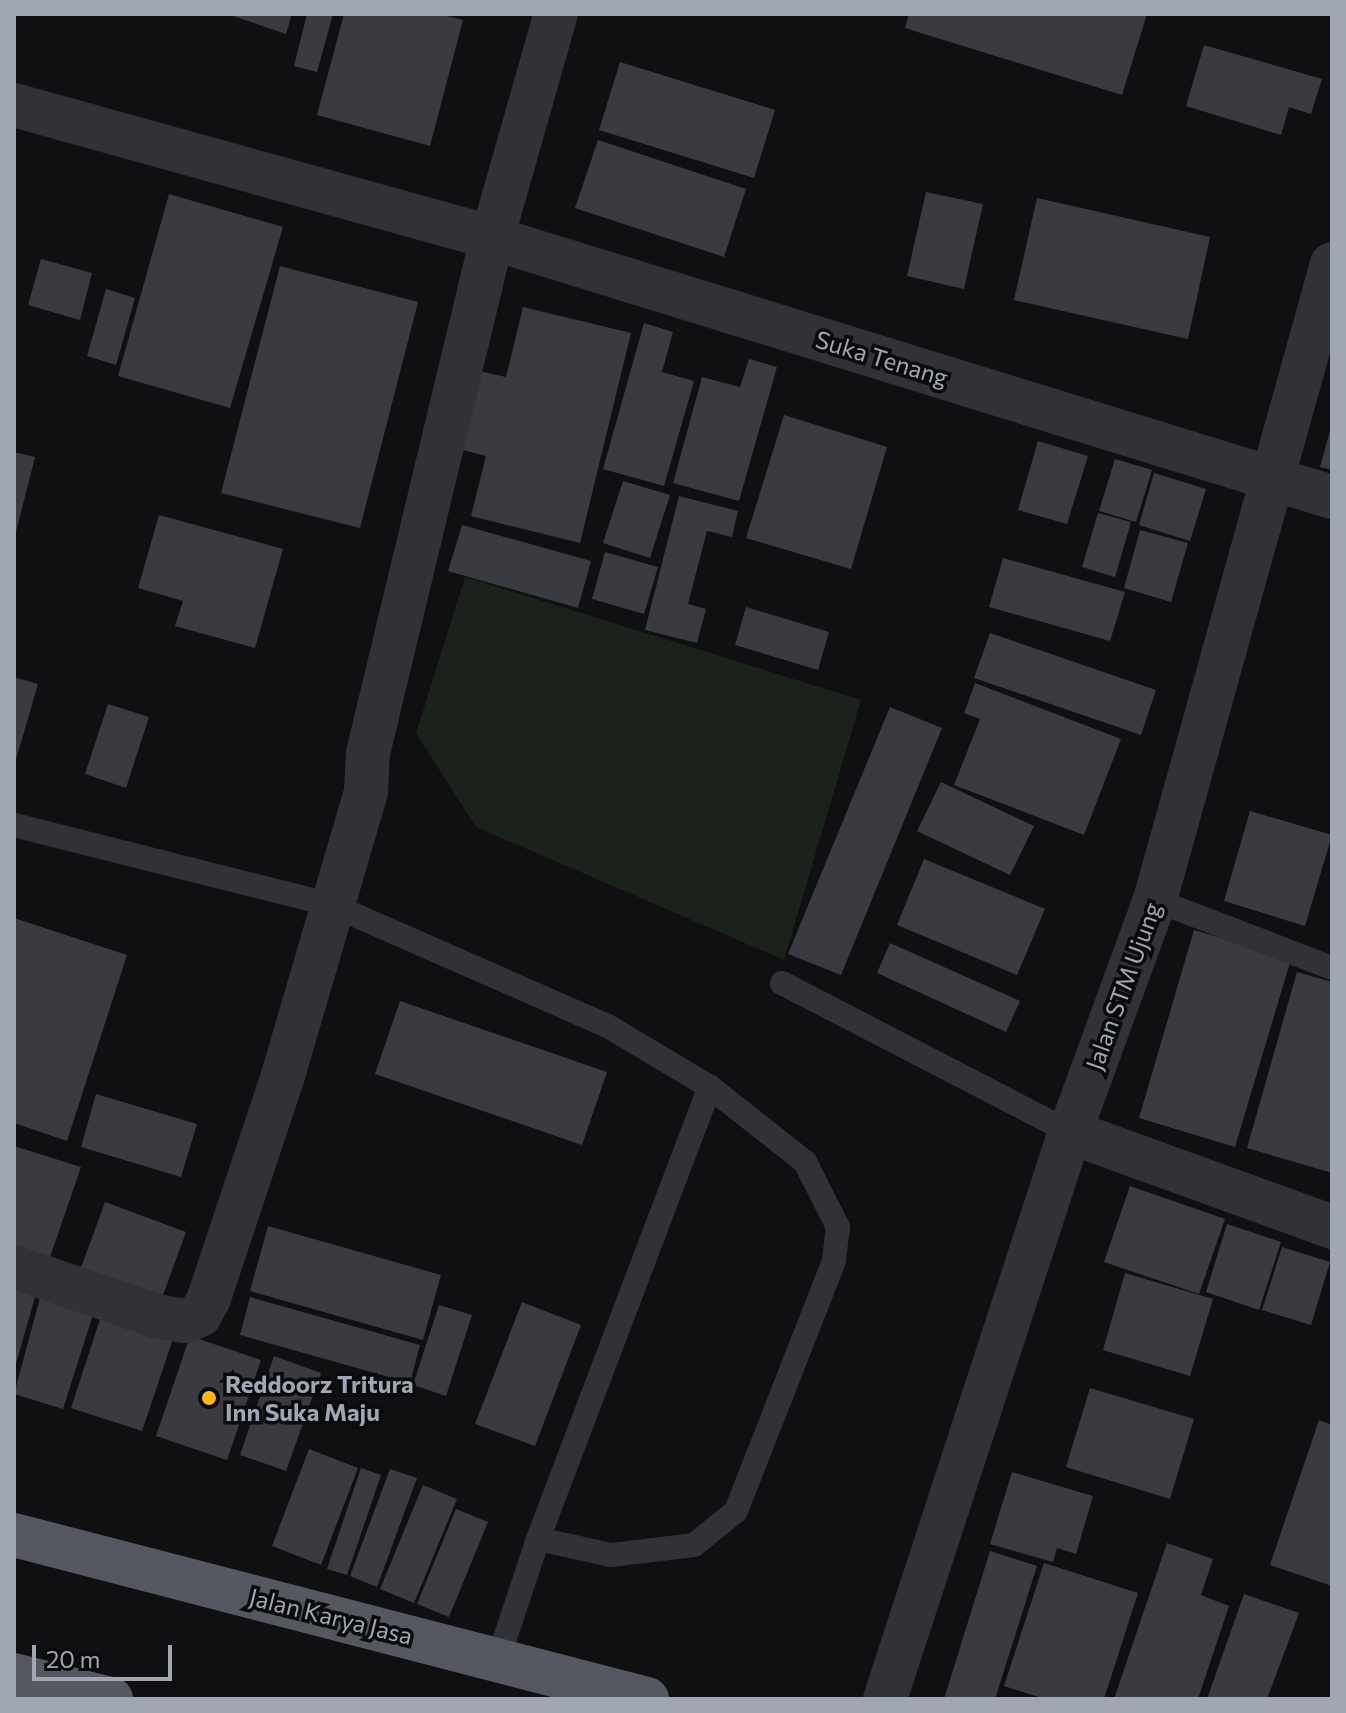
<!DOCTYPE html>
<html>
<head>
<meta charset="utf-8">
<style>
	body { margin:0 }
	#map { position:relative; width:1346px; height:1713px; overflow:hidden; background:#101012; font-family:Commissioner,sans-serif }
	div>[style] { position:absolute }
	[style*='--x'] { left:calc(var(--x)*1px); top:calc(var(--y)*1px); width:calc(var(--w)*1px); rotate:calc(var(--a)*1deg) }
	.green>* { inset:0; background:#1a221b }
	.building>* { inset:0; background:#3a3b40 }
	.service>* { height:24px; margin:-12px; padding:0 12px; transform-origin:12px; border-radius:12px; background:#313237 }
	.minor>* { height:44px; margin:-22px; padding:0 22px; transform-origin:22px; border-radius:22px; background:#313237 }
	.trunk>* { height:44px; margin:-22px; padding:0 22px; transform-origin:22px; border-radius:22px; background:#555860 }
	.dots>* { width:22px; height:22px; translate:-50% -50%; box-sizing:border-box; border:4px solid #0b0b0d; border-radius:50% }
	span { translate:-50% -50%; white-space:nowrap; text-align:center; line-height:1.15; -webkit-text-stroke:7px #0b0b0d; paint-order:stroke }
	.street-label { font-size:24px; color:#a0a6b4 }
	.poi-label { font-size:24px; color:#a0a6b4; font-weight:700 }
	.left { translate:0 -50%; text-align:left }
	.frame { position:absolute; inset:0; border:16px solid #a0a6b4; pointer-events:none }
	.scale { position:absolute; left:32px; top:1645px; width:140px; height:36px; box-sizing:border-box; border:4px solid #a0a6b4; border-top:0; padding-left:10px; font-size:24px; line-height:28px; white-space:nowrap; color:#a0a6b4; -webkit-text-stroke:6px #0b0b0d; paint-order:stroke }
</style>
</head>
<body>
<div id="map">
	<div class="green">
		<div style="clip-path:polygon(465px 577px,861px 700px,784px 960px,476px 827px,416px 733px)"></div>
	</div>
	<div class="building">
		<div style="clip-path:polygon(227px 14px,292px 14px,286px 34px)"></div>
		<div style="clip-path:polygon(307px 14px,333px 14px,317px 72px,294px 66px)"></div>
		<div style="clip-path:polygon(344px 14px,439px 14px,463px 20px,430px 146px,317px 115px)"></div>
		<div style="clip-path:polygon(909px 14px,1147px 14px,1122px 95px,905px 28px)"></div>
		<div style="clip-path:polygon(1204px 45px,1322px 79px,1311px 114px,1289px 107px,1281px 135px,1186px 106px)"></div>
		<div style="clip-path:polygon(620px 62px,775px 110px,754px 178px,599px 130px)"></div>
		<div style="clip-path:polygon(598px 140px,746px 189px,724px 257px,575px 208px)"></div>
		<div style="clip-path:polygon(926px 192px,983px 204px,964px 289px,907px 276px)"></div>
		<div style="clip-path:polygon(169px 194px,283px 227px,230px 408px,118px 376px)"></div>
		<div style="clip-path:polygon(1037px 198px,1210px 237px,1188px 339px,1014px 300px)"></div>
		<div style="clip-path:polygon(41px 259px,92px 273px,80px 320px,28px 305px)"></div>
		<div style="clip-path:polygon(280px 266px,418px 302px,360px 528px,221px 493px)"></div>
		<div style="clip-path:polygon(106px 289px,135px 298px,116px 365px,87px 356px)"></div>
		<div style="clip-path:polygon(523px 307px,631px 333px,580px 543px,471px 516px,486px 456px,459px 449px,479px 371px,506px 377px)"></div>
		<div style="clip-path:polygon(644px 323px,673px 332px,662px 372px,694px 381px,664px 486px,603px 469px)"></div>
		<div style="clip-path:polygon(749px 359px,777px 367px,739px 501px,673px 483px,702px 377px,740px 387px)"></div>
		<div style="clip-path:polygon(784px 415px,887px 447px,851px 569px,746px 538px)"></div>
		<div style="clip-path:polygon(1331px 427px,1332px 427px,1332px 470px,1320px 467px)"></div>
		<div style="clip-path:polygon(1038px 441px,1088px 456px,1067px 524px,1018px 510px)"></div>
		<div style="clip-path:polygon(14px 452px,35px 457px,15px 536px,14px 536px)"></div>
		<div style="clip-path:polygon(1115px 459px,1152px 470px,1136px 522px,1099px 511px)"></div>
		<div style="clip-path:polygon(1154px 473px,1206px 489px,1190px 541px,1139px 525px)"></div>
		<div style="clip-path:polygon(623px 481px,670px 495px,650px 558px,603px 543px)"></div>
		<div style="clip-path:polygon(679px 496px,738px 511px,732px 537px,707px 531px,688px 604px,706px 609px,697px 643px,645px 630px)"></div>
		<div style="clip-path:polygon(1098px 513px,1131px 522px,1115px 577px,1082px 567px)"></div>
		<div style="clip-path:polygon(159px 515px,283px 549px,255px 648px,175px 626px,183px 601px,138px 588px)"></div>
		<div style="clip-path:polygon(462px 525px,591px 561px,578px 608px,448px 571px)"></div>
		<div style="clip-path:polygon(1140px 530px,1188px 543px,1171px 602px,1124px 588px)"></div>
		<div style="clip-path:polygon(605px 552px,658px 567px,644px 614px,592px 599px)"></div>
		<div style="clip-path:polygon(1003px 558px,1125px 592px,1110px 641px,989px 607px)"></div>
		<div style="clip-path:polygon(746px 607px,829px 632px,818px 670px,735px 645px)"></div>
		<div style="clip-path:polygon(990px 633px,1156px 690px,1141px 735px,974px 678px)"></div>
		<div style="clip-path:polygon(14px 677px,38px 684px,15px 763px,14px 763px)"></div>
		<div style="clip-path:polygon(975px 683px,1121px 739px,1084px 835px,954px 785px,980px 719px,964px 713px)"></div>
		<div style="clip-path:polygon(108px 704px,149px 717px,126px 788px,85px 774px)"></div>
		<div style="clip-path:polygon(890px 707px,942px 728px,841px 975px,788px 954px)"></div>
		<div style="clip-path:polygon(941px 782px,1034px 826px,1010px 875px,917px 831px)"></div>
		<div style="clip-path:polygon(1250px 811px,1332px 835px,1305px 926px,1224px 901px)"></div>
		<div style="clip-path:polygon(924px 859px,1045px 909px,1017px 975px,897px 925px)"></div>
		<div style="clip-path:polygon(14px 918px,127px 955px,67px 1141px,14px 1123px)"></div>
		<div style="clip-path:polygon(1194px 930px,1291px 959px,1235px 1147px,1139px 1118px)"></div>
		<div style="clip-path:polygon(890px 943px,1020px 1001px,1006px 1032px,877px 973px)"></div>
		<div style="clip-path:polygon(1297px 972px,1332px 982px,1332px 1173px,1247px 1148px)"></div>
		<div style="clip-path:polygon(400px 1001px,607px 1072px,582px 1145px,375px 1074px)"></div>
		<div style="clip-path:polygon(96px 1094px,197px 1124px,181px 1177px,81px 1147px)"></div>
		<div style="clip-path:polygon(14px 1146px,81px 1167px,50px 1257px,14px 1245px)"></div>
		<div style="clip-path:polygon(1130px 1186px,1225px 1219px,1199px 1294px,1104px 1262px)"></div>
		<div style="clip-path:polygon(105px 1202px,186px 1232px,159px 1306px,78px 1276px)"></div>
		<div style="clip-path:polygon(1227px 1224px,1281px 1242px,1259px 1310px,1206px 1292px)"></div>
		<div style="clip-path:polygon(268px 1226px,441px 1275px,423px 1340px,250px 1291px)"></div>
		<div style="clip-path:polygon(1282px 1247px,1330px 1262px,1311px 1325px,1262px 1310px)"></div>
		<div style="clip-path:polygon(14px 1273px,40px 1280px,15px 1367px,14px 1367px)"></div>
		<div style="clip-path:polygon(1125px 1273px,1213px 1299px,1190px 1376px,1103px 1350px)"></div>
		<div style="clip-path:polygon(44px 1283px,98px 1299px,63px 1409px,14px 1394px)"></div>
		<div style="clip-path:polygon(250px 1297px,420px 1345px,410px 1383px,240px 1335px)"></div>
		<div style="clip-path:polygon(522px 1302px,581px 1325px,535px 1446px,475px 1424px)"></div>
		<div style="clip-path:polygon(439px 1305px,472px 1315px,446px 1396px,413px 1385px)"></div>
		<div style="clip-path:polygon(104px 1307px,176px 1330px,142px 1431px,71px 1408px)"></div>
		<div style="clip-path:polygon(190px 1336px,261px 1360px,227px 1460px,156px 1436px)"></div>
		<div style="clip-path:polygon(274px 1356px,321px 1373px,286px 1471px,240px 1455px)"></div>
		<div style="clip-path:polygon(1090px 1388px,1194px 1419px,1170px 1499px,1066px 1467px)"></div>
		<div style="clip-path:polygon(1319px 1420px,1332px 1425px,1332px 1586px,1270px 1565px)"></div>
		<div style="clip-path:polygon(309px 1449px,358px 1468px,321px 1565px,272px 1546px)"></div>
		<div style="clip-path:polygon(361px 1468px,381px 1475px,347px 1575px,327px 1569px)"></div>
		<div style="clip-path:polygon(390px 1469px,417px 1478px,377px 1587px,350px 1576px)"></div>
		<div style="clip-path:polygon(1012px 1472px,1093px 1496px,1076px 1554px,1057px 1548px,1053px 1562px,990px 1544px)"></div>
		<div style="clip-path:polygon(423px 1485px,457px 1499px,414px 1603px,380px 1589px)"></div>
		<div style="clip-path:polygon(456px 1509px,488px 1522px,449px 1617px,417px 1604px)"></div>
		<div style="clip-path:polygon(1167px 1543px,1213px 1559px,1201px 1595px,1229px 1606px,1198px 1699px,1114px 1699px)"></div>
		<div style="clip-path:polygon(990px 1551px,1037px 1566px,995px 1699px,944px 1699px)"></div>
		<div style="clip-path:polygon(1044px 1563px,1138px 1593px,1104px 1699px,1045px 1699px,1004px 1686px)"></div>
		<div style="clip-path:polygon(1244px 1594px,1299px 1613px,1267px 1699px,1207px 1699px)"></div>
	</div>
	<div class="service">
		<div style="--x:14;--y:825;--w:328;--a:14.1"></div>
		<div style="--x:332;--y:905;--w:299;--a:23.7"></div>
		<div style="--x:606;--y:1025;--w:121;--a:30.8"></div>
		<div style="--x:710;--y:1087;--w:121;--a:38.3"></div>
		<div style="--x:805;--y:1162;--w:73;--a:63.1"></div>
		<div style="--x:838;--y:1227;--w:34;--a:97"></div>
		<div style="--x:834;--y:1261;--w:269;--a:111.4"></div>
		<div style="--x:736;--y:1511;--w:54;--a:141"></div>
		<div style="--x:694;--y:1545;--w:84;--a:173.1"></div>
		<div style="--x:611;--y:1555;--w:75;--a:-167.6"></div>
		<div style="--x:538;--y:1539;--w:126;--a:108.4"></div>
		<div style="--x:1155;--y:900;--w:190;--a:21"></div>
		<div style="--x:782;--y:983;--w:324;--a:27.4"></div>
		<div style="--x:538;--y:1539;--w:484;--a:-69.2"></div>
	</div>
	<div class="minor">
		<div style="--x:14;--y:105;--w:496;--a:15.5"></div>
		<div style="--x:492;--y:238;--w:879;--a:17.14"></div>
		<div style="--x:1070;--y:1132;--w:279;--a:19.9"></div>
		<div style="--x:14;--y:1267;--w:150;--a:19"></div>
		<div style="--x:156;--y:1316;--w:29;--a:10"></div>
		<div style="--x:185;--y:1321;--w:16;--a:-22"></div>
		<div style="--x:200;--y:1315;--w:19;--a:-62"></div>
		<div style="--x:209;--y:1298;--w:231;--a:-71.6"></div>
		<div style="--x:282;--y:1079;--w:300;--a:-73.7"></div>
		<div style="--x:366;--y:791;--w:38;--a:-87"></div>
		<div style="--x:368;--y:753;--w:530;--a:-76.46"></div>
		<div style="--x:492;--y:238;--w:233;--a:-74.1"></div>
		<div style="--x:885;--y:1699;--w:596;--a:-71.93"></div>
		<div style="--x:1070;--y:1132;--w:247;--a:-69.9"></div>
		<div style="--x:1155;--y:900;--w:660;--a:-74.45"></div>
	</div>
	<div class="trunk">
		<div style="--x:14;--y:1535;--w:654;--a:14.53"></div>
		<div style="--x:14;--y:1675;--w:100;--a:13.9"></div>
	</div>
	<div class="dots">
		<div style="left:209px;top:1398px;background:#ffb51b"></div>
	</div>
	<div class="street-label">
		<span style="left:882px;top:358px;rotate:17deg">Suka Tenang</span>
		<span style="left:1123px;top:986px;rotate:-70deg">Jalan STM Ujung</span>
		<span style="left:331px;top:1616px;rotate:14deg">Jalan Karya Jasa</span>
	</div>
	<div class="poi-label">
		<span class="left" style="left:225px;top:1398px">Reddoorz Tritura<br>Inn Suka Maju</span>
	</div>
	<div class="frame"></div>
	<div class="scale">20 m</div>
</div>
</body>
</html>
